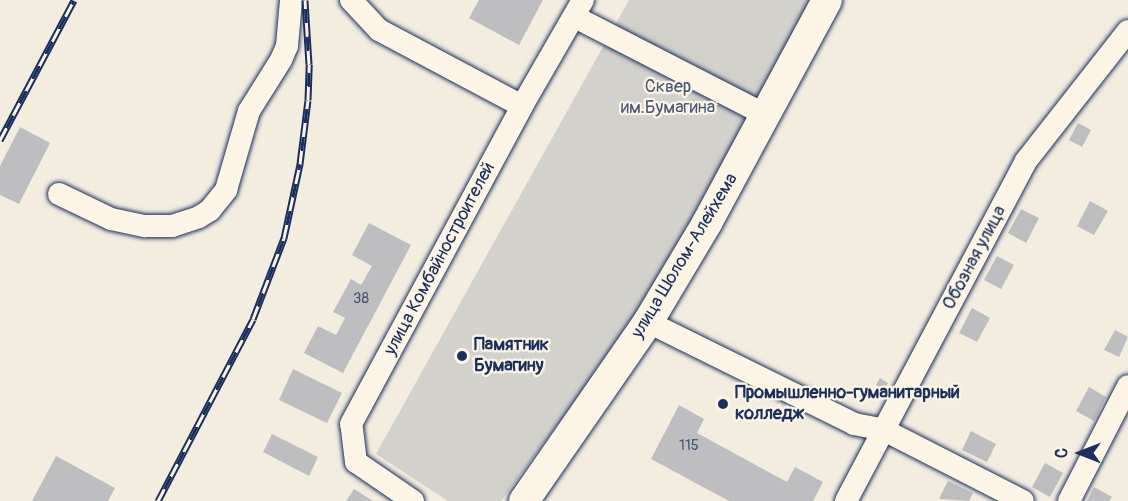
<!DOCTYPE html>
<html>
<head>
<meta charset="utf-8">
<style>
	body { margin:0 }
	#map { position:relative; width:1128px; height:501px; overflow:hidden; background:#f3ede0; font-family:Pangolin,sans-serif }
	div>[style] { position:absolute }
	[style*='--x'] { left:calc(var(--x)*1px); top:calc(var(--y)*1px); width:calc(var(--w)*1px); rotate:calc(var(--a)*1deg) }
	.green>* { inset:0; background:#d3d1cc }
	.building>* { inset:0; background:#bebec0 }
	.roads { filter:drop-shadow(0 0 2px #1b2f5e) drop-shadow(0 0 2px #1b2f5e) }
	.minor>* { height:22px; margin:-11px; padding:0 11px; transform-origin:11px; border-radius:11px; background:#fcf5e5 }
	.major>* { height:30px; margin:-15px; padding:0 15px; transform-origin:15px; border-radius:15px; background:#fcf5e5 }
	.rail>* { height:7px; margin-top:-3.5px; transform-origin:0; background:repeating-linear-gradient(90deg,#fcf5e5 0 14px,#1b2f5e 0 28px); box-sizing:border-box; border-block:2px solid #1b2f5e }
	.dots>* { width:16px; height:16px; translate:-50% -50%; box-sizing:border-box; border:3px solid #fcf5e5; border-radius:50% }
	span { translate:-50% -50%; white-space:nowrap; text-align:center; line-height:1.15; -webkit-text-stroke:4.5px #fcf5e5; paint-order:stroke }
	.number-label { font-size:15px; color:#445376 }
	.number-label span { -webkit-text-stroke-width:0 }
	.park-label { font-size:18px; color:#49587a }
	.street-label { font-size:18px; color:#1b2f5e }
	.poi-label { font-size:18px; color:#1b2f5e; font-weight:700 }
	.left { translate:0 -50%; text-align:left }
	.north { position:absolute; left:1050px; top:423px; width:60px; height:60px; -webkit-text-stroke:4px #fcf5e5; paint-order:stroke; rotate:270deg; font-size:16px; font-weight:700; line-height:24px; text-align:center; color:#1b2f5e }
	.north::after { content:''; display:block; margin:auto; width:21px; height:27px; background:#1b2f5e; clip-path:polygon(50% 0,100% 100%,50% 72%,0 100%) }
</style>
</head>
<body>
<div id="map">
	<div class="green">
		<div style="clip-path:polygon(629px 0,812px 0,753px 116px,638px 316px,501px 501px,448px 501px,376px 454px)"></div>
	</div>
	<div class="building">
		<div style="clip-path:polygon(479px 0,543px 0,519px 45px,469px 18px)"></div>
		<div style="clip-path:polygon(1078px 123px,1091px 130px,1082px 147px,1069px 140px)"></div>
		<div style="clip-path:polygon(20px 127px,50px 143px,19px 204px,0 195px,0 166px)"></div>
		<div style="clip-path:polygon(1090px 201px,1108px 211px,1094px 235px,1077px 226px)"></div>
		<div style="clip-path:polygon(1021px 209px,1039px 218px,1026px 243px,1008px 233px)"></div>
		<div style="clip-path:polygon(369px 223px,411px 245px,343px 373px,304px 353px,318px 326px,336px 335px,345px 318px,333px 312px,351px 279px,361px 285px,372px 266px,352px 255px)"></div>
		<div style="clip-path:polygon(997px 256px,1014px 265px,1001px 289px,984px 280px)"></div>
		<div style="clip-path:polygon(972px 308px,990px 318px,977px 342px,959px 333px)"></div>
		<div style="clip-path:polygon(1115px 330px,1128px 337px,1119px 357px,1104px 350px)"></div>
		<div style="clip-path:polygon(293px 369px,342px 393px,327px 423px,279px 400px)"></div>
		<div style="clip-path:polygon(880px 378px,888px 383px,884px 390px,876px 385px)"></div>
		<div style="clip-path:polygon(1089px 387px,1106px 397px,1094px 421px,1076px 411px)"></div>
		<div style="clip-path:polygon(679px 405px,704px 419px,697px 433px,787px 482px,795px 467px,823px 482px,813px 501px,729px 501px,651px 459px)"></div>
		<div style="clip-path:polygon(971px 431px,996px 444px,987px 462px,962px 450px)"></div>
		<div style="clip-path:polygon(272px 434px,318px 457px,309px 476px,263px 452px)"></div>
		<div style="clip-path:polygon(56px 456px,115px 488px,108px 501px,32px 501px)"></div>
		<div style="clip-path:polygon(1045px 463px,1063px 473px,1050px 497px,1032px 487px)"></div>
		<div style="clip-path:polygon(948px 481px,973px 493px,969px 501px,939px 499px)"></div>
		<div style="clip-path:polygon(1094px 487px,1112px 497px,1109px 501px,1087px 501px)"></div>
		<div style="clip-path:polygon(354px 489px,373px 501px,346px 501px)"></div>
	</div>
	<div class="roads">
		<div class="minor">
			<div style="--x:351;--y:0;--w:41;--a:47"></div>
			<div style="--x:379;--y:30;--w:162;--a:28"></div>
			<div style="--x:575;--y:17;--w:215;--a:27.2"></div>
			<div style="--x:59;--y:194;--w:58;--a:25.7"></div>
			<div style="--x:111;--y:219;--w:35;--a:12"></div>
			<div style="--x:145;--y:226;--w:27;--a:0"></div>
			<div style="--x:172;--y:226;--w:28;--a:-18"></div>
			<div style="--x:199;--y:217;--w:13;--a:-32"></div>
			<div style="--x:210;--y:210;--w:26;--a:-51"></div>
			<div style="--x:226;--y:190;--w:82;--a:-73.8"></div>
			<div style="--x:249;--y:111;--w:60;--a:-57.9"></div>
			<div style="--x:281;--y:60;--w:15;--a:-67"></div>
			<div style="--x:287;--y:46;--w:46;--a:-85"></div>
			<div style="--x:648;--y:322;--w:230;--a:26.3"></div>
			<div style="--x:854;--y:424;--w:31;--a:11"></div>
			<div style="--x:884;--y:430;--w:156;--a:27.1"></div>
			<div style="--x:413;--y:501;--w:69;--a:-145.6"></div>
			<div style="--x:356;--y:462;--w:38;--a:-97"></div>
			<div style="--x:351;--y:424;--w:361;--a:-61.7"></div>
			<div style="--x:522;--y:106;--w:122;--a:-60.1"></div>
			<div style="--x:846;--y:501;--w:385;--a:-62.1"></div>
			<div style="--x:1026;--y:161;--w:165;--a:-51.9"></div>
			<div style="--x:1069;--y:501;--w:129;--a:-62.8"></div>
		</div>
		<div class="major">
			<div style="--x:524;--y:501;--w:218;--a:-55.3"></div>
			<div style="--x:648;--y:322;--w:115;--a:-59.2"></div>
			<div style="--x:707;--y:223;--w:253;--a:-61.7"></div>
		</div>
	</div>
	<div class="rail">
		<div style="--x:0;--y:140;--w:158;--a:-62.1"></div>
		<div style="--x:158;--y:501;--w:205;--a:-62.4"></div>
		<div style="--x:253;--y:319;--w:87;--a:-69.1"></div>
		<div style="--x:284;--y:238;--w:76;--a:-77.8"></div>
		<div style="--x:300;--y:164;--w:64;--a:-82.9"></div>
		<div style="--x:308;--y:100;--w:36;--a:-88"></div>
		<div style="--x:309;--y:64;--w:64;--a:-93.6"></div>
	</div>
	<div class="dots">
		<div style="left:462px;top:356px;background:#1b2f5e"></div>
		<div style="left:723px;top:404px;background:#1b2f5e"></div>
	</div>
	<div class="number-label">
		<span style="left:361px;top:299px">38</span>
		<span style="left:689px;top:446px">115</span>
	</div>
	<div class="park-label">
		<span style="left:668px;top:98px">Сквер<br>им.Бумагина</span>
	</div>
	<div class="street-label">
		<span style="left:685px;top:256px;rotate:-59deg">улица Шолом-Алейхема</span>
		<span style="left:975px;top:258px;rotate:-62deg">Обозная улица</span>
		<span style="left:440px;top:259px;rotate:-62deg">улица Комбайностроителей</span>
	</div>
	<div class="poi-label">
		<span class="left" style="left:474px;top:356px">Памятник<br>Бумагину</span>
		<span class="left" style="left:735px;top:404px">Промышленно-гуманитарный<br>колледж</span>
	</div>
	<div class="north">С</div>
</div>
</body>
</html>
